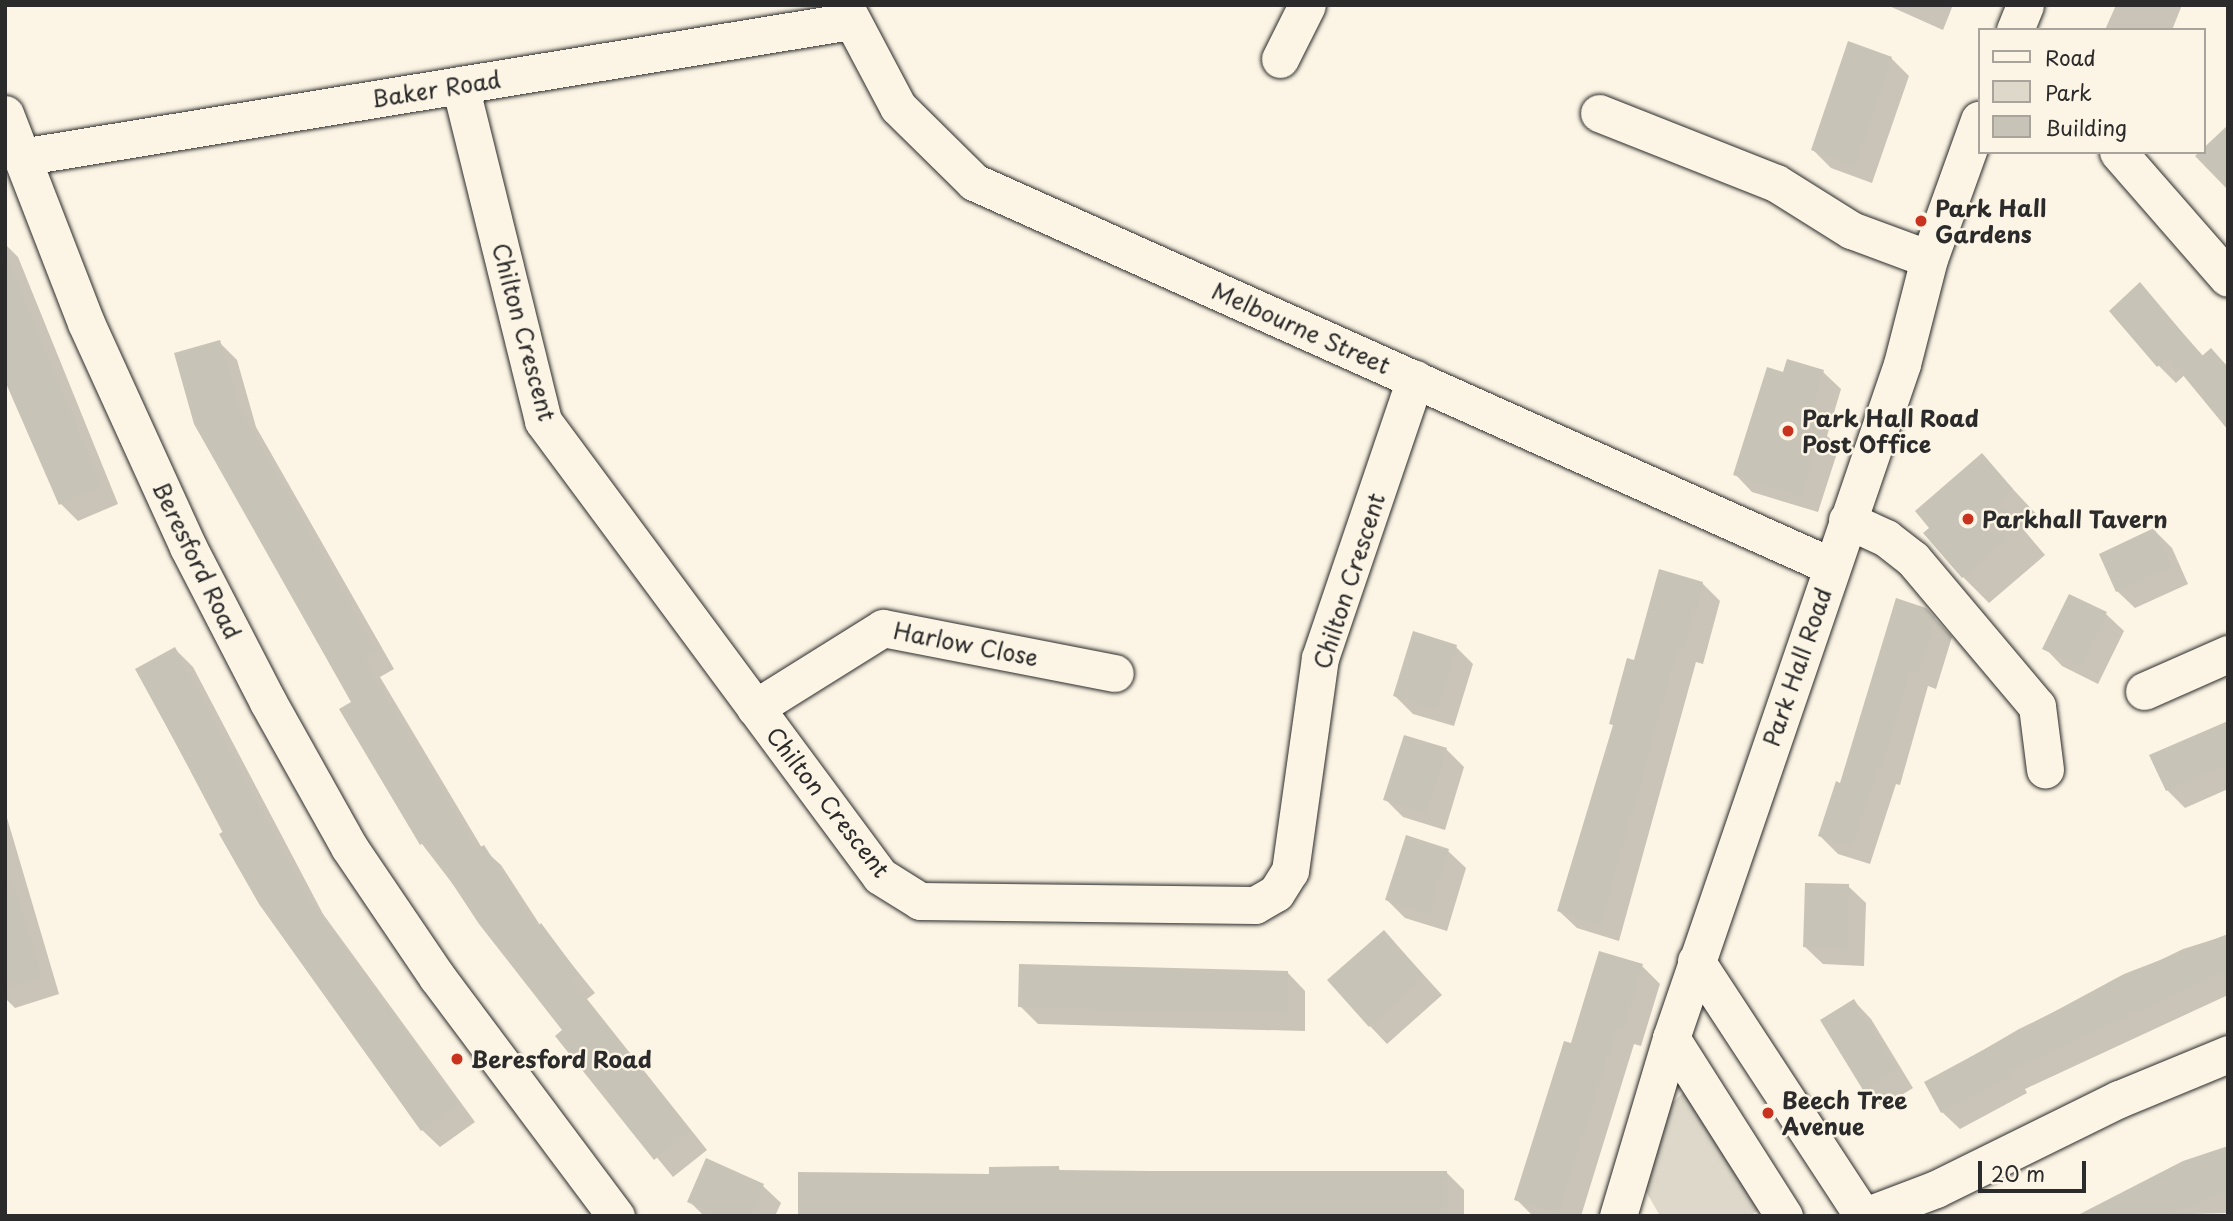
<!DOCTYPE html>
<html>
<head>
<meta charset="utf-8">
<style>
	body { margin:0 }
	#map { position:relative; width:2233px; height:1221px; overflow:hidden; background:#fcf5e5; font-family:"Playpen Sans",sans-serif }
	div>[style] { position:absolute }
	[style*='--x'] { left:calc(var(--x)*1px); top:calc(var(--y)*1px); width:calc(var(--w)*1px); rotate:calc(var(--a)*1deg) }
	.green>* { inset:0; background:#ded8ca }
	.shadow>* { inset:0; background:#0003 }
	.building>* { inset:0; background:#c8c3b7 }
	.roads { filter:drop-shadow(0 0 2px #2b2b2b) drop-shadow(0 0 2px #2b2b2b) }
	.minor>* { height:37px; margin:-18.5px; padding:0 18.5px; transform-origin:18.5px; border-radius:18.5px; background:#fcf5e5 }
	.dots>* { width:19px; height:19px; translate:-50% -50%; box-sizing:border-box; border:4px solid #fcf5e5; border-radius:50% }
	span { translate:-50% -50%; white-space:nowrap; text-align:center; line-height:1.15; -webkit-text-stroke:5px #fcf5e5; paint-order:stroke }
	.street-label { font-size:23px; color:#2b2b2b }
	.poi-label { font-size:23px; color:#2b2b2b; font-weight:700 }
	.left { translate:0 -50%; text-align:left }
	.frame { position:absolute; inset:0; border:7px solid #2b2b2b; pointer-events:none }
	.legend { position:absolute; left:1978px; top:28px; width:228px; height:126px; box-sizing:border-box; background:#fcf5e5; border:2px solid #a8a49b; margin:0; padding:9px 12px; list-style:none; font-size:21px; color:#2b2b2b }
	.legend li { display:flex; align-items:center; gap:14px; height:35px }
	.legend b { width:35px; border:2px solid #a8a49b }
	.scale { position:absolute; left:1978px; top:1161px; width:108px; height:32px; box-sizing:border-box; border:4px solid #2b2b2b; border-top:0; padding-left:9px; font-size:21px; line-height:24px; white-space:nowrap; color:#2b2b2b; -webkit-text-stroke:5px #fcf5e5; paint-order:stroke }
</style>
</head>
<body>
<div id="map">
	<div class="green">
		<div style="clip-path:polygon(1685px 1091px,1761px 1208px,1750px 1216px,1660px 1216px,1644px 1188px,1670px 1105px)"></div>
	</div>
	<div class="shadow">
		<div style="clip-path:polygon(1887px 5px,1953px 5px,1943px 30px)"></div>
		<div style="clip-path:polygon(2116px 5px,2182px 5px,2172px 30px,2105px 30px)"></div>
		<div style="clip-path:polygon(1891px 58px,1909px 76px,1872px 183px,1831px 168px,1813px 150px)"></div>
		<div style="clip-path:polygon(5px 244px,18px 257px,118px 504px,78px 521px,61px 504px,5px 373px)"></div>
		<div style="clip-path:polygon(2140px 285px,2204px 357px,2176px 383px,2158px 365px)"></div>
		<div style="clip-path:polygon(219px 342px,237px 360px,256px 427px,394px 669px,380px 677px,482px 848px,501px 865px,540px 925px,595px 993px,587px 999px,707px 1150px,673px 1177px,557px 1036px,565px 1030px,422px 844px,353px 702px,196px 424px)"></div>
		<div style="clip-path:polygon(1823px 372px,1841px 389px,1827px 436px,1839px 447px,1818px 512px,1752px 492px,1735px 474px,1784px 374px)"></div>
		<div style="clip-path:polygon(1982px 456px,2038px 516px,2023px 529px,2045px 555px,1989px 603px,1963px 577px)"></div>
		<div style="clip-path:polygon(2154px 530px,2172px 548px,2188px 584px,2135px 608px,2117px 591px)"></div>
		<div style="clip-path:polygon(1702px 583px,1720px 601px,1703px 664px,1696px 662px,1619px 941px,1577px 928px,1559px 911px,1614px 726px,1611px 723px,1635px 662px)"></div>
		<div style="clip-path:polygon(1926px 609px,1952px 637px,1936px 689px,1928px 686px,1900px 785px,1896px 784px,1870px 864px,1838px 854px,1820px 836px)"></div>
		<div style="clip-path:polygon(2106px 614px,2124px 631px,2098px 684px,2062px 666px,2045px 648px)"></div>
		<div style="clip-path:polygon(1456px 647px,1473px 664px,1454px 726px,1413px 714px,1395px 696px)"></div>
		<div style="clip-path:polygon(175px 649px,193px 667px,323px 914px,475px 1122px,440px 1147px,422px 1130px,260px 903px,137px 670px)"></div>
		<div style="clip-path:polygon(2228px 722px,2228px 789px,2185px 808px,2167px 790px)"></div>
		<div style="clip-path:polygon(1405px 737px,1447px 750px,1464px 767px,1445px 830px,1403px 817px,1385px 799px)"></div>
		<div style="clip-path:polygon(5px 811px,59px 994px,15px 1008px,5px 998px)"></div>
		<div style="clip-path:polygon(1448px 851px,1466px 868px,1447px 931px,1405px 918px,1387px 900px)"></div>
		<div style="clip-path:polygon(1848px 886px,1866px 903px,1864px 966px,1823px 964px,1805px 947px)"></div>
		<div style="clip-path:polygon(2228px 935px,2228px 995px,2025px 1089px,2027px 1093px,1960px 1129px,1942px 1112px,1927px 1083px,2019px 1029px,2183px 949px)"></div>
		<div style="clip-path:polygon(1401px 950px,1442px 995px,1387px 1044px,1370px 1026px)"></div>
		<div style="clip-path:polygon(1642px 966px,1660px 984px,1641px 1046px,1634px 1044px,1581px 1216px,1533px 1216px,1516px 1199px,1573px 1046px)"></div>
		<div style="clip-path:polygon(1288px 973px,1305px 991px,1305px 1031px,1038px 1024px,1020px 1006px)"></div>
		<div style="clip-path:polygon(1854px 1001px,1871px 1019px,1913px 1088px,1882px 1107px,1864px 1089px,1822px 1020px)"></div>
		<div style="clip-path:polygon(2228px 1149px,2228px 1213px,2117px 1216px)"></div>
		<div style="clip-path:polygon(1058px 1168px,1062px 1172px,1447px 1173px,1464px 1190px,1464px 1216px,800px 1216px,990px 1176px)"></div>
		<div style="clip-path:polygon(763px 1186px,781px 1203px,775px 1216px,704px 1216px,689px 1201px)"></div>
	</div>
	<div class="building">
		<div style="clip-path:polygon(1848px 41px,1892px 57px,1855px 166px,1811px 150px)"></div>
		<div style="clip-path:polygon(2228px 125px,2228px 190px,2195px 156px)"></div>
		<div style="clip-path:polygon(7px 259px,101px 486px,59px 505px,5px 381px)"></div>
		<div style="clip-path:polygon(2140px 282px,2202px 356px,2211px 348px,2228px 367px,2228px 430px,2168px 357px,2157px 367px,2109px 311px)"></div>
		<div style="clip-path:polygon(220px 340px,239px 407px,377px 651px,364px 659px,477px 849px,484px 845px,537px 927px,541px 923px,579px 974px,571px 980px,691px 1131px,654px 1160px,555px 1036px,562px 1030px,479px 924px,425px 842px,420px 845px,339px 709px,351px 702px,194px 424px,174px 353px)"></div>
		<div style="clip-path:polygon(1787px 359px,1824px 370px,1808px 424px,1822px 428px,1801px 496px,1733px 475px,1767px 367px,1783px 372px)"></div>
		<div style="clip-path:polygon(1982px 453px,2013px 489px,1998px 502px,2021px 528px,1962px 578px,1923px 533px,1929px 528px,1915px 511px)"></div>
		<div style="clip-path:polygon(2154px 528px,2172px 566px,2116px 592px,2099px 554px)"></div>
		<div style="clip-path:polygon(1659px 569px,1703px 582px,1685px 647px,1678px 646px,1601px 925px,1557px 911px,1613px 725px,1609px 724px,1627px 658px,1634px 660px)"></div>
		<div style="clip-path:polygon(2069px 594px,2107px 612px,2080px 667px,2042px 649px)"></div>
		<div style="clip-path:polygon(1896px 598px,1926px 608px,1935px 618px,1918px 672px,1910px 670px,1882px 768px,1878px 767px,1852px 847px,1818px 836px,1836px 781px,1840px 783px)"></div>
		<div style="clip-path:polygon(1413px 631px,1457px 645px,1437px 710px,1393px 696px)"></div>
		<div style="clip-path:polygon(175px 647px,306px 894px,458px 1104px,421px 1131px,259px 904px,219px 834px,224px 831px,135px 669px)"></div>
		<div style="clip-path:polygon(2228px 721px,2228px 763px,2166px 791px,2149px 755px)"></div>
		<div style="clip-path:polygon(1404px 735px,1447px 748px,1427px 813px,1383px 800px)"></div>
		<div style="clip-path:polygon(1406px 835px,1449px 849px,1429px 914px,1385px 900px)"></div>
		<div style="clip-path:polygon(12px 881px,42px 976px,5px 988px,5px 882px)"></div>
		<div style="clip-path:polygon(1805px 883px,1849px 884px,1847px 949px,1803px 947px)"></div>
		<div style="clip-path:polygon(1384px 930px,1425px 977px,1369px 1027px,1327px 980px)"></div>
		<div style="clip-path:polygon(2228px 934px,2228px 969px,2009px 1071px,2011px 1075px,1941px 1113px,1924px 1082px,2124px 974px)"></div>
		<div style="clip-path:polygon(1599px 951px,1643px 964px,1623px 1029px,1617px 1027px,1558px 1214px,1514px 1200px,1564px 1041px,1571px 1043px)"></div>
		<div style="clip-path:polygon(1019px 964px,1288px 971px,1288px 1014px,1018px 1007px)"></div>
		<div style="clip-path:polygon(1854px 999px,1897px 1070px,1863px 1090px,1820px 1020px)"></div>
		<div style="clip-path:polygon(2228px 1146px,2228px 1189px,2166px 1216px,2076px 1216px,2183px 1161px)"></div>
		<div style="clip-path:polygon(706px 1158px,764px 1184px,750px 1216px,719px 1216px,687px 1202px)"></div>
		<div style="clip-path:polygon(1059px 1166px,1059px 1170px,1152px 1171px,1447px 1171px,1447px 1216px,798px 1216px,798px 1172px,989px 1174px,989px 1167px)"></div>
	</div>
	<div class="roads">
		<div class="minor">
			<div style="--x:844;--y:5;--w:115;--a:62.1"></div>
			<div style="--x:898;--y:107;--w:107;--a:44.6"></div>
			<div style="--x:974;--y:182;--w:939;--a:24.14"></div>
			<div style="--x:2015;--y:30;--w:27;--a:-68"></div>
			<div style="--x:1280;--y:59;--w:60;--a:-63.4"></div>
			<div style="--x:460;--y:85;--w:346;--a:76.1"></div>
			<div style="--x:543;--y:421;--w:566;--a:53.47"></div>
			<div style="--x:880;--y:876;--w:47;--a:32"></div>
			<div style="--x:920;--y:901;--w:335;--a:0.7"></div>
			<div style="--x:1255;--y:905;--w:24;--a:-30"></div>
			<div style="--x:1276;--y:893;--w:26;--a:-58"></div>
			<div style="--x:1290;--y:871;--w:215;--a:-82"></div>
			<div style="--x:1320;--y:658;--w:295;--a:-71.2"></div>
			<div style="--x:1599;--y:113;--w:190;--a:21.6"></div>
			<div style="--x:1776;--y:183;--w:89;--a:32.1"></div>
			<div style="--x:1851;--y:230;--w:83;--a:20.4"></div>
			<div style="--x:5;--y:114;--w:224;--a:68.8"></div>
			<div style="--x:86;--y:323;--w:246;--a:65.5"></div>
			<div style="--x:188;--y:547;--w:174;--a:62.7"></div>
			<div style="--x:268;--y:702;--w:166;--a:60.8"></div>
			<div style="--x:349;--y:847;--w:157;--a:55.9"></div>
			<div style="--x:437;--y:977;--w:299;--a:53.2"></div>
			<div style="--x:2118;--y:152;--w:167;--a:48.9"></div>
			<div style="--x:21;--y:157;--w:841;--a:-9.31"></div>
			<div style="--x:1847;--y:520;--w:43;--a:24.8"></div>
			<div style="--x:1886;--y:538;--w:34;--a:38"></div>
			<div style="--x:1913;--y:559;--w:192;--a:49.9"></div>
			<div style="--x:2037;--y:706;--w:64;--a:82.8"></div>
			<div style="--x:2144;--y:691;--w:92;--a:-23.8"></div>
			<div style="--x:755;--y:708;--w:151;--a:-32"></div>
			<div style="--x:883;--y:628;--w:236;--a:11"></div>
			<div style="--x:1696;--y:961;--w:305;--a:56.8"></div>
			<div style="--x:1671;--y:1038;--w:211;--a:57.6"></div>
			<div style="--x:1618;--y:1216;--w:186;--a:-73.4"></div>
			<div style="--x:1671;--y:1038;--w:712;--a:-71.08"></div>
			<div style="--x:1902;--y:364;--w:108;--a:-75.6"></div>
			<div style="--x:1929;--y:259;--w:148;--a:-70.2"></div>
			<div style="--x:1865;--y:1216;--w:76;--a:-20.8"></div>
			<div style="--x:1936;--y:1189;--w:204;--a:-26.2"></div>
			<div style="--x:2119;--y:1099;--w:118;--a:-22.4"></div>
		</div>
	</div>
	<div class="dots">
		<div style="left:1921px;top:221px;background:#c8321e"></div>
		<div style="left:1788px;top:431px;background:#c8321e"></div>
		<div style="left:1968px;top:519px;background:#c8321e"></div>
		<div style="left:457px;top:1059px;background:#c8321e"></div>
		<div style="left:1768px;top:1113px;background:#c8321e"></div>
	</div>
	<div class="street-label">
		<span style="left:436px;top:89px;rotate:-9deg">Baker Road</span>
		<span style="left:1301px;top:328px;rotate:24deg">Melbourne Street</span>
		<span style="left:524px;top:332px;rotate:75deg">Chilton Crescent</span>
		<span style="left:197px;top:560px;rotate:64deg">Beresford Road</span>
		<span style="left:1349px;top:581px;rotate:-72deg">Chilton Crescent</span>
		<span style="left:966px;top:644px;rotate:11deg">Harlow Close</span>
		<span style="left:1797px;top:667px;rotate:-71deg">Park Hall Road</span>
		<span style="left:828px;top:802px;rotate:52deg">Chilton Crescent</span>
	</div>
	<div class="poi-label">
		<span class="left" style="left:1935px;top:221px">Park Hall<br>Gardens</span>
		<span class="left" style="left:1802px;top:431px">Park Hall Road<br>Post Office</span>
		<span class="left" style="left:1982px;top:519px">Parkhall Tavern</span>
		<span class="left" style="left:471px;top:1059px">Beresford Road</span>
		<span class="left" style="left:1782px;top:1113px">Beech Tree<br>Avenue</span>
	</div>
	<div class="frame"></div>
	<ul class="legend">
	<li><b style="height:9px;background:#fcf5e5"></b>Road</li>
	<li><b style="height:19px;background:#ded8ca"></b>Park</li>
	<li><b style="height:19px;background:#c8c3b7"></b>Building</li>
	</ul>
	<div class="scale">20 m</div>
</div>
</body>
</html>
